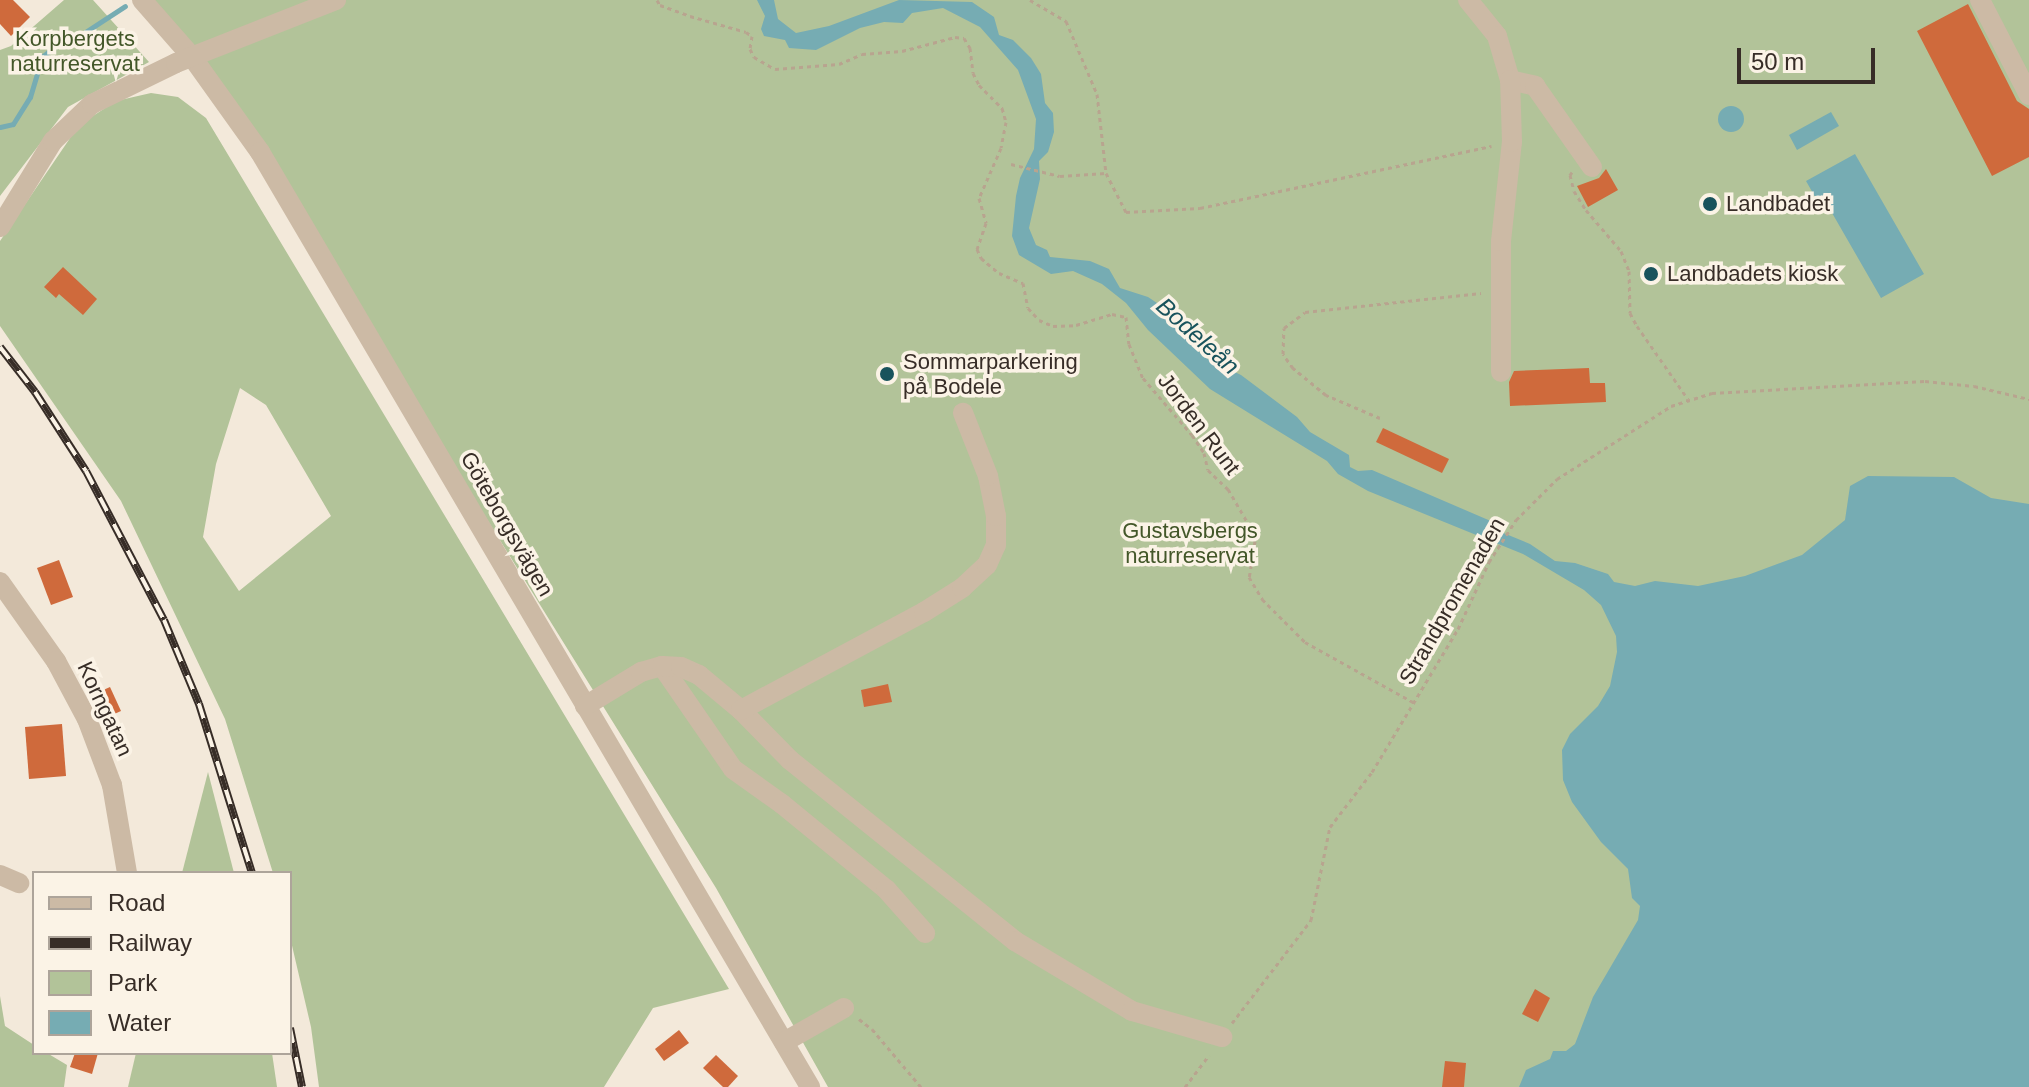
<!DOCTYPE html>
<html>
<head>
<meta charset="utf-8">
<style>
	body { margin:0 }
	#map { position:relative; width:2029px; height:1087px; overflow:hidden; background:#f3e9da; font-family:Helvetica,sans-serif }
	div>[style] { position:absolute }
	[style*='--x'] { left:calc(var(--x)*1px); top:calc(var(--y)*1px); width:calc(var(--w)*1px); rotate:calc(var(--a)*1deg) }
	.green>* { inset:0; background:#b2c399 }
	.water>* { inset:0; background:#76acb3 }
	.round { border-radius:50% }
	.stream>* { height:5px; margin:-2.5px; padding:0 2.5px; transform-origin:2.5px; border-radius:2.5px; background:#76acb3 }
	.building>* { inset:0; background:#cf6a3c }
	.path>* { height:3px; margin-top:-1.5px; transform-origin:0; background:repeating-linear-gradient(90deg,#b8a48f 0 4px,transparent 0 8px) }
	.minor>* { height:20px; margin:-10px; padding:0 10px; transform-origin:10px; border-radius:10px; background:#ccbaa5 }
	.rail>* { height:8px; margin-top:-4px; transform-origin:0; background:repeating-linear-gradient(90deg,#fbf3e6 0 15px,#372d27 0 30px); box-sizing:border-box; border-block:2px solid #372d27 }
	.dots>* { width:22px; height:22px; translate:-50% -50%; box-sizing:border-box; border:4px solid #fbf3e6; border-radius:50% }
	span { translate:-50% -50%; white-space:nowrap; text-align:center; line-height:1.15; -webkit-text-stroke:7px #fbf3e6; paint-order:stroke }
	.park-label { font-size:22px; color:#435729 }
	.poi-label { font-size:22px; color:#372d27 }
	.left { translate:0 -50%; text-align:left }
	.street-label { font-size:22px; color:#372d27 }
	.water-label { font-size:24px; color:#19535c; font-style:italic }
	.legend { position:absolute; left:32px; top:871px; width:260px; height:184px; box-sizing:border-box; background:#fbf3e6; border:2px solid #ada49a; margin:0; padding:10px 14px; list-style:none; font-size:24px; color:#372d27 }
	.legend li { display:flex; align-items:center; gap:16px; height:40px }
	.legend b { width:40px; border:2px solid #ada49a }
	.scale { position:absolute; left:1737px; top:48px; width:138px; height:36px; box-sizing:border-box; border:4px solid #372d27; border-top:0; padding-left:10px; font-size:24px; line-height:28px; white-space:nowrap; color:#372d27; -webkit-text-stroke:6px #fbf3e6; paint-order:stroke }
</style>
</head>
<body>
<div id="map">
	<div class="green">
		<div style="clip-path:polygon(64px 0,93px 0,149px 62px,68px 107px,0 196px,0 50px,11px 46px)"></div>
		<div style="clip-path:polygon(147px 0,2029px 0,2029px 1087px,828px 1087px,716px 888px,219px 88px)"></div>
		<div style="clip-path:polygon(evenodd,151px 93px,178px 97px,206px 118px,729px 989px,653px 1008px,604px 1087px,319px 1087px,311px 1027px,290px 937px,290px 873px,273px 873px,225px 719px,121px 501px,0 326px,0 241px,79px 125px,116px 101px,151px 93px,240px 388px,266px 405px,331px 516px,239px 591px,203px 537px,216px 464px,240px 388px)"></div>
		<div style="clip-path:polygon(208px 772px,234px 873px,182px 873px)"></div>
		<div style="clip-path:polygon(0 996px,5px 1026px,34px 1045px,34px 1053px,47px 1053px,67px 1065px,64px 1087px,0 1087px)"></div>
		<div style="clip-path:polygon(136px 1053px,272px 1053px,277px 1087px,128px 1087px)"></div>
	</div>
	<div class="water">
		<div style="clip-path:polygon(757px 0,774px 0,778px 19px,796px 33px,829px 26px,899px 0,972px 2px,994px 17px,999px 35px,1013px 40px,1031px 58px,1041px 74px,1045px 103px,1053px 113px,1054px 132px,1048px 152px,1039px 161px,1040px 179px,1029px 228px,1036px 245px,1047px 250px,1050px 257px,1090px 261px,1109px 269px,1120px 288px,1148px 297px,1160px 305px,1204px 357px,1241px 375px,1297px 417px,1310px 432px,1349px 455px,1350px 467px,1358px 471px,1372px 470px,1500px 525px,1501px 532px,1530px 544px,1555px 561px,1575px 563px,1608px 574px,1614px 582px,1635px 586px,1655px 581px,1698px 586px,1745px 576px,1802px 555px,1845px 520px,1850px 486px,1868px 476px,1954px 477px,1991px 498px,2029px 504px,2029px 1087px,1519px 1087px,1526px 1070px,1550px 1059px,1553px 1051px,1566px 1051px,1575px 1044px,1593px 997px,1638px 920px,1640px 906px,1632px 898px,1628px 869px,1601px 842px,1572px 802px,1563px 780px,1562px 750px,1570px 734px,1598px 706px,1610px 686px,1617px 652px,1616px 636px,1601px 605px,1584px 590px,1523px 554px,1368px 491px,1338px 474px,1327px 461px,1210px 389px,1148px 330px,1126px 303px,1102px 284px,1073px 271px,1051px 274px,1019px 255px,1012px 236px,1016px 196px,1020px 178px,1034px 149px,1036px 119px,1018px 70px,980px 27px,943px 8px,912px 13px,903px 23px,884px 22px,860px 28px,816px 50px,789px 48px,785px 40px,764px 36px,761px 29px,765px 16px)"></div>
		<div class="round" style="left:1718px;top:106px;width:26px;height:26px"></div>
		<div style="clip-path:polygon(1831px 112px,1839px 126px,1797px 150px,1789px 135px)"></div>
		<div style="clip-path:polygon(1855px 154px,1924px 274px,1881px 298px,1824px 199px,1818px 202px,1806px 181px)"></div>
	</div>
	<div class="stream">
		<div style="--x:0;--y:127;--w:13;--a:-13"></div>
		<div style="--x:13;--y:124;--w:32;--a:-58"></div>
		<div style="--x:30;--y:97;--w:42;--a:-73.3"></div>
		<div style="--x:42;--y:57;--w:17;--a:-40"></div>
		<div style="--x:55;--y:46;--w:19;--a:-18"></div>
		<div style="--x:73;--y:40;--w:62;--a:-33.2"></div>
	</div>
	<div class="building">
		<div style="clip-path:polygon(0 0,13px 0,30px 17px,11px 36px,0 24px)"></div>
		<div style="clip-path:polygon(1968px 4px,2017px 101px,2029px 109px,2029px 157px,1992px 176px,1917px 31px)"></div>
		<div style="clip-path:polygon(1606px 169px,1618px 190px,1588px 207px,1577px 186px,1599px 178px)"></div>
		<div style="clip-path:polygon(63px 267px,97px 299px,83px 315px,59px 294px,56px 298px,44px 287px)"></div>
		<div style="clip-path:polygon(1589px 368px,1590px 383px,1605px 383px,1606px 402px,1510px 406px,1509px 382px,1514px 371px)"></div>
		<div style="clip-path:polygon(1383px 428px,1449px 459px,1442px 473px,1376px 442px)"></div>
		<div style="clip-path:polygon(59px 560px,73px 597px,51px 605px,37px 568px)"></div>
		<div style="clip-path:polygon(888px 684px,892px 702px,864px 707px,861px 690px)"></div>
		<div style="clip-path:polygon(110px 687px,121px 711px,101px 720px,90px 696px)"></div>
		<div style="clip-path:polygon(62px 724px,66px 776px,29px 779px,25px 727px)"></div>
		<div style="clip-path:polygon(1535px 989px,1550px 998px,1538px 1022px,1522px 1014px)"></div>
		<div style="clip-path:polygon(679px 1030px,689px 1043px,664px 1061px,655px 1049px)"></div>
		<div style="clip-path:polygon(75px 1053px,98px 1053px,92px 1074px,70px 1067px)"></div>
		<div style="clip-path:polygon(716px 1055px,738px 1076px,728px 1087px,723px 1087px,703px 1068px)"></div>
		<div style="clip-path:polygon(1445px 1061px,1466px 1063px,1464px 1087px,1442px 1087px)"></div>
	</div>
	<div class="path">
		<div style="--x:657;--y:0;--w:6;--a:59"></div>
		<div style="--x:660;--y:5;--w:32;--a:20"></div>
		<div style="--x:690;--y:16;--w:58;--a:15.9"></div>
		<div style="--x:746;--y:32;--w:7;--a:34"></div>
		<div style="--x:752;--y:36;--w:13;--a:99"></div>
		<div style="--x:750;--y:49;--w:9;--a:63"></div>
		<div style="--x:754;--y:57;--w:24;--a:30"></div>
		<div style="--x:775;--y:69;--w:64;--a:-4.5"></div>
		<div style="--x:839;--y:64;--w:25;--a:-23"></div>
		<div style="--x:862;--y:54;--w:40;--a:-4.3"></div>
		<div style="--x:902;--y:51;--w:55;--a:-14.8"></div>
		<div style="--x:955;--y:37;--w:9;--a:6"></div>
		<div style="--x:964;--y:38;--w:12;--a:59"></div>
		<div style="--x:970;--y:48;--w:25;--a:83"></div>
		<div style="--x:973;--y:73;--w:13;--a:63"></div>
		<div style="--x:979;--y:85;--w:33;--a:45"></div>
		<div style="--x:1002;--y:108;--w:15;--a:74"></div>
		<div style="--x:1006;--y:122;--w:26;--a:101"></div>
		<div style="--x:1001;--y:148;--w:55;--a:113.7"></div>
		<div style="--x:979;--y:198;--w:26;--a:74"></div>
		<div style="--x:986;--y:223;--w:28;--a:109"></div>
		<div style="--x:977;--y:249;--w:10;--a:66"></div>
		<div style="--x:981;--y:258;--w:23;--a:40"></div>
		<div style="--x:999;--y:273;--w:26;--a:23"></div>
		<div style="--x:1023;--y:283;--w:25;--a:79"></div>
		<div style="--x:1028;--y:308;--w:16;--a:47"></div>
		<div style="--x:1039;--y:320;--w:15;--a:23"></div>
		<div style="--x:1053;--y:326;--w:23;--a:-2"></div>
		<div style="--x:1076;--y:325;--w:38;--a:-17"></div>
		<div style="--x:1112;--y:314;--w:14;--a:12"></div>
		<div style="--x:1126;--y:317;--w:27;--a:84"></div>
		<div style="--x:1129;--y:344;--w:37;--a:68"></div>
		<div style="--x:1143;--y:378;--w:75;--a:49.3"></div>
		<div style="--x:1192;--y:435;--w:22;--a:56"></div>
		<div style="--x:1204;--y:453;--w:17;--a:77"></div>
		<div style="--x:1208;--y:470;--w:28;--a:44"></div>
		<div style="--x:1228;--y:489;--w:42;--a:59.7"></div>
		<div style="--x:1249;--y:525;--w:17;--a:69"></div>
		<div style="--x:1255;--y:541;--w:36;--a:99"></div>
		<div style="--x:1249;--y:577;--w:26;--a:59"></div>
		<div style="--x:1262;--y:599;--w:61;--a:45"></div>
		<div style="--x:1305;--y:642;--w:124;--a:29.1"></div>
		<div style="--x:1030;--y:0;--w:42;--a:30.3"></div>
		<div style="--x:1066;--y:21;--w:79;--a:67"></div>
		<div style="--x:1097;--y:94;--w:80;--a:83.5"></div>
		<div style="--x:1106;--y:173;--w:44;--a:62.9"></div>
		<div style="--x:1126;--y:212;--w:74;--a:-3.1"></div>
		<div style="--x:1200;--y:208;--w:298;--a:-12"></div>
		<div style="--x:1011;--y:164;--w:50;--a:13.8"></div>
		<div style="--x:1060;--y:176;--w:46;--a:-3.7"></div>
		<div style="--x:1572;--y:172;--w:4;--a:124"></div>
		<div style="--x:1570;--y:175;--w:16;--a:76"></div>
		<div style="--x:1574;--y:191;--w:22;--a:58"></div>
		<div style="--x:1586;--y:210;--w:54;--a:49.5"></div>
		<div style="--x:1621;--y:251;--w:22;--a:68"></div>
		<div style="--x:1629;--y:271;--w:42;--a:88.6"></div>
		<div style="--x:1630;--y:313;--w:15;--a:62"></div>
		<div style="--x:1637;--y:326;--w:89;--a:55.1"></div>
		<div style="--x:1380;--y:418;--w:59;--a:-156.9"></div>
		<div style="--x:1326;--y:395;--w:43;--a:-140.7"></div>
		<div style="--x:1293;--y:368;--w:17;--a:-126"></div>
		<div style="--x:1283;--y:354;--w:26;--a:-88"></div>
		<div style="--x:1284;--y:328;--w:26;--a:-37"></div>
		<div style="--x:1305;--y:312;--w:177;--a:-6.2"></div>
		<div style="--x:859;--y:1019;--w:16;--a:38"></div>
		<div style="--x:872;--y:1029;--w:76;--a:49.8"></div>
		<div style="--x:1232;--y:1023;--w:130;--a:-52.5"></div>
		<div style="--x:1311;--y:920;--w:95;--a:-78.5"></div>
		<div style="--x:1330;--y:827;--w:69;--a:-52.6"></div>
		<div style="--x:1372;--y:772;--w:167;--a:-59"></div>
		<div style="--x:1458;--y:629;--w:74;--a:-65.2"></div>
		<div style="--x:1489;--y:562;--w:50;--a:-57.3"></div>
		<div style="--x:1516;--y:520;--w:58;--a:-45"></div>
		<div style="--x:1557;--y:479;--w:135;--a:-32.6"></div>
		<div style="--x:1671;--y:406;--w:43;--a:-17.6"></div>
		<div style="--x:1712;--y:393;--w:213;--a:-3.2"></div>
		<div style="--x:1925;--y:381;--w:49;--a:5.8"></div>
		<div style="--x:1974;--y:386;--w:57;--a:13.3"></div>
		<div style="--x:1185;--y:1087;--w:40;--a:-53"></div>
	</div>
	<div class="minor">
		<div style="--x:142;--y:0;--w:76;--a:48.7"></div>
		<div style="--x:192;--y:57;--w:117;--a:54.4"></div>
		<div style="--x:260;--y:152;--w:1085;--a:59.53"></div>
		<div style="--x:1468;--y:0;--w:46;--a:51.1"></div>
		<div style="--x:1497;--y:36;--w:46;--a:73.5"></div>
		<div style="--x:1510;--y:80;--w:26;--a:13"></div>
		<div style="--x:1535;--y:86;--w:99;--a:54.9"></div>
		<div style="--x:1980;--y:0;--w:107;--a:62.7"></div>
		<div style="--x:0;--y:227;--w:101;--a:-58.4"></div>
		<div style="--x:53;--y:141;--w:54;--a:-43.5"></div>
		<div style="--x:92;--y:104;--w:93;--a:-26"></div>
		<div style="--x:176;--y:63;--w:172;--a:-21.5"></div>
		<div style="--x:1501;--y:372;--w:131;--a:-90"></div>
		<div style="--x:1501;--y:241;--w:100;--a:-83.7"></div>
		<div style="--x:1512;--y:142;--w:62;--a:-91.8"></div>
		<div style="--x:0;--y:582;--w:97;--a:54.7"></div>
		<div style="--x:56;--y:661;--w:66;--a:61.9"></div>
		<div style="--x:87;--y:719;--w:71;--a:69.3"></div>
		<div style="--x:112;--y:785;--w:89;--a:80.3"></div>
		<div style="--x:662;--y:666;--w:125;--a:55.4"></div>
		<div style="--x:733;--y:769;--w:60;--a:35.5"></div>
		<div style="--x:782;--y:804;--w:134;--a:39.3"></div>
		<div style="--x:886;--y:889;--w:59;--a:48.4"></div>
		<div style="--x:585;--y:706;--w:66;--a:-31.3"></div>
		<div style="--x:641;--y:672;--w:22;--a:-16"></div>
		<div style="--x:662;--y:666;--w:19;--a:3"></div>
		<div style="--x:681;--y:667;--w:20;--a:24"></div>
		<div style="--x:699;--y:675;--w:55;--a:39.8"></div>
		<div style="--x:741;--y:710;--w:70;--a:45.6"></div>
		<div style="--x:790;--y:760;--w:289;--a:38.8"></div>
		<div style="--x:1015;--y:941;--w:136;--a:30.9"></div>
		<div style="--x:1132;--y:1011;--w:94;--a:16.1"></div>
		<div style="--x:741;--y:710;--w:208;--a:-28.2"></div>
		<div style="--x:924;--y:612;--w:45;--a:-32.3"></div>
		<div style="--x:962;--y:588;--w:34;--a:-43"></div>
		<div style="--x:987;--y:565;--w:22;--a:-66"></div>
		<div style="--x:996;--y:545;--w:29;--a:-90"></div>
		<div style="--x:996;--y:516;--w:41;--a:-101.3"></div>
		<div style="--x:988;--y:476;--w:68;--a:-111.6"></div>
		<div style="--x:0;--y:875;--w:21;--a:23"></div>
		<div style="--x:784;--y:1042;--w:69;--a:-29.5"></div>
	</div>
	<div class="rail">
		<div style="--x:0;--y:347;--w:57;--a:52.1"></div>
		<div style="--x:35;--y:392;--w:94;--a:57.2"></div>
		<div style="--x:86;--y:471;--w:168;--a:62.4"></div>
		<div style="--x:164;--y:620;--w:91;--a:67.4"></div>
		<div style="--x:199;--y:704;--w:177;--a:72.6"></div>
		<div style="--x:290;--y:1028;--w:60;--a:78.5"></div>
	</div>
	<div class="dots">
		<div style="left:1710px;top:204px;background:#19535c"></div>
		<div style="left:1651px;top:274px;background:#19535c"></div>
		<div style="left:887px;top:374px;background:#19535c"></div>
	</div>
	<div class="park-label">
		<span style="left:75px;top:51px">Korpbergets<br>naturreservat</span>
		<span style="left:1190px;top:543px">Gustavsbergs<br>naturreservat</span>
	</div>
	<div class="poi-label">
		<span class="left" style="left:1726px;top:204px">Landbadet</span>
		<span class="left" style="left:1667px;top:274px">Landbadets kiosk</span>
		<span class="left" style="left:903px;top:374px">Sommarparkering<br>på Bodele</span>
	</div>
	<div class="street-label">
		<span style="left:1199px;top:424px;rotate:53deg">Jorden Runt</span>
		<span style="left:507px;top:524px;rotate:60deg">Göteborgsvägen</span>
		<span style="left:1452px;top:601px;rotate:-60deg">Strandpromenaden</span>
		<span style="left:105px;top:709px;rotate:65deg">Korngatan</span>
	</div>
	<div class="water-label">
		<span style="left:1198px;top:336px;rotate:42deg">Bodeleån</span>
	</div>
	<ul class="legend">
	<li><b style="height:10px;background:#ccbaa5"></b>Road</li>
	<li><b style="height:10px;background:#372d27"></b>Railway</li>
	<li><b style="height:22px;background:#b2c399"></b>Park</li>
	<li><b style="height:22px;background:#76acb3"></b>Water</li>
	</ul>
	<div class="scale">50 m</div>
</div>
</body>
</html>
